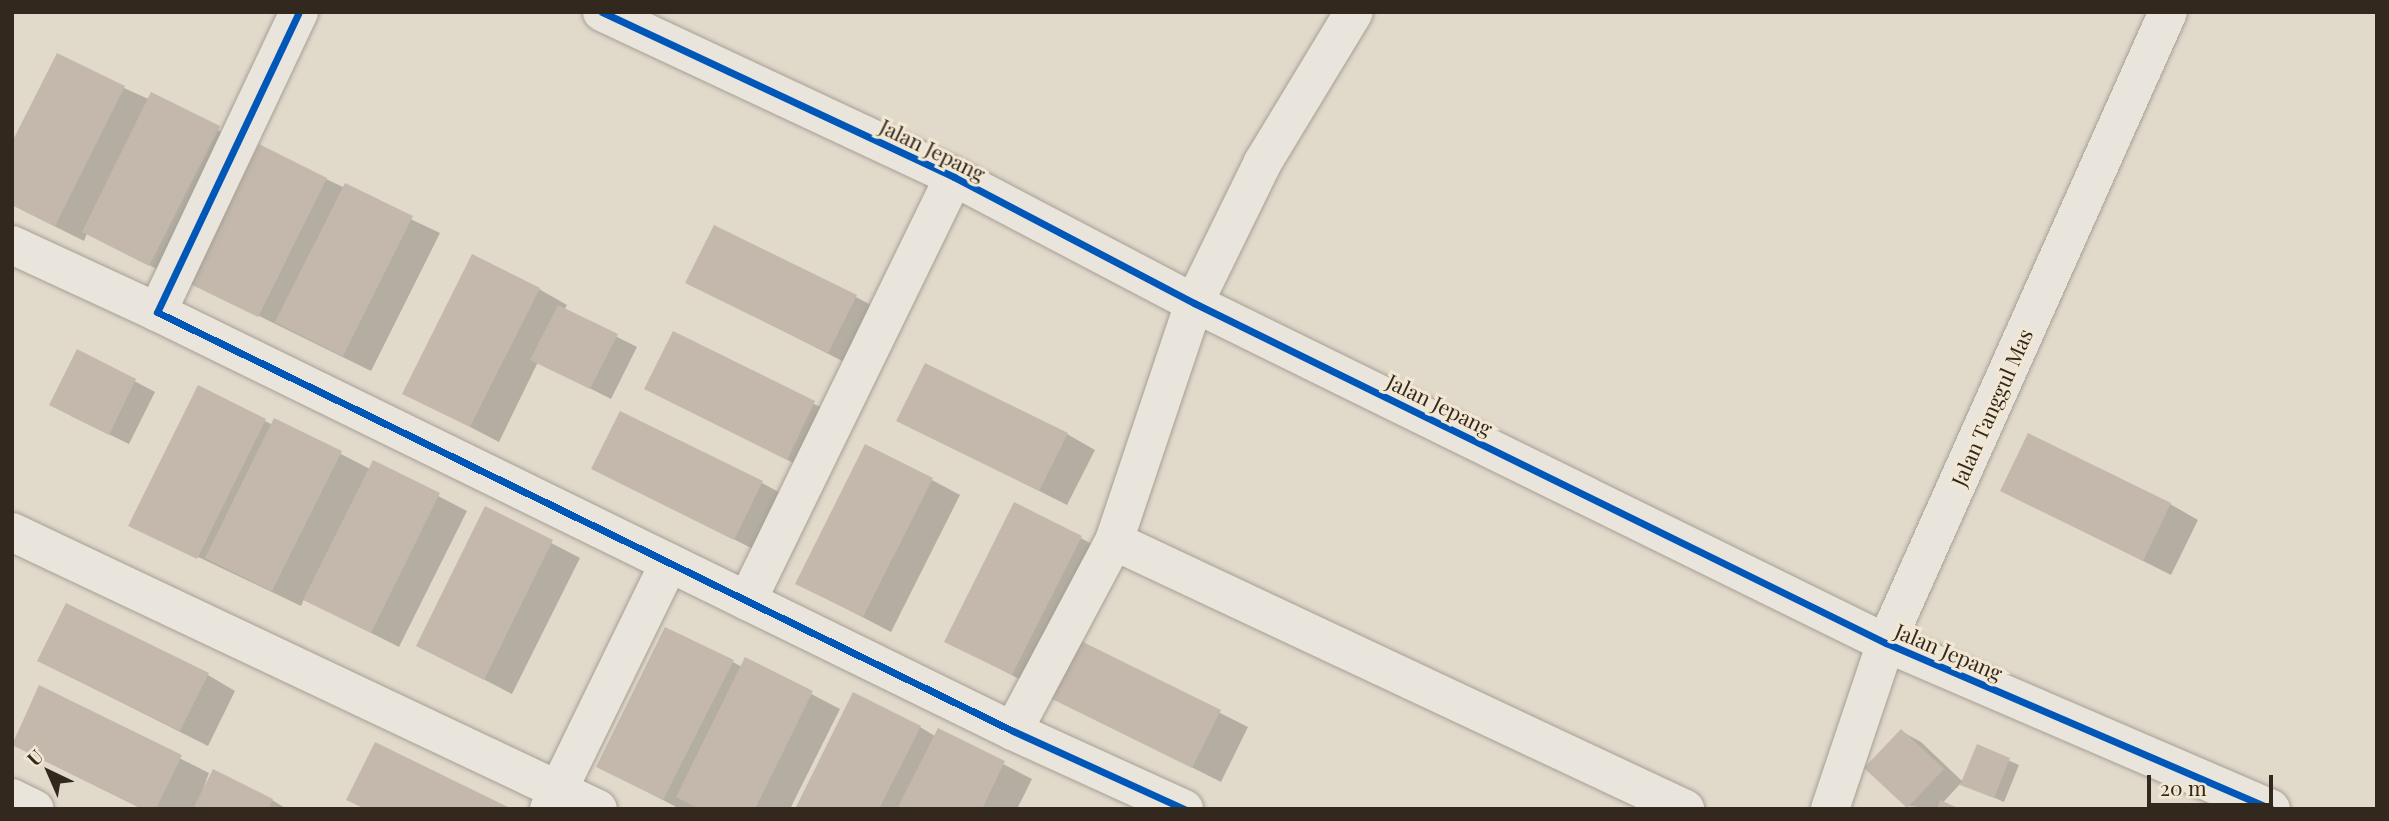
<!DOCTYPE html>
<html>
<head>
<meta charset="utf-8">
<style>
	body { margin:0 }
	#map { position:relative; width:2389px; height:821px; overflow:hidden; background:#e1dacb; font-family:"Playfair Display",serif }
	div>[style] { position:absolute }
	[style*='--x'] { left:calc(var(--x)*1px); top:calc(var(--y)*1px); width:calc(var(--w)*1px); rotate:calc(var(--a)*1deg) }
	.shadow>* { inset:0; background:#0003 }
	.building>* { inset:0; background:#c4b8ac }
	.roads { filter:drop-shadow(0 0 2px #a69f95) drop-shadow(0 0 2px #a69f95) }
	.minor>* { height:38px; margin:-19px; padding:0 19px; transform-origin:19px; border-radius:19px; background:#eae5dc }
	.cycleway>* { height:7px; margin:-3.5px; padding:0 3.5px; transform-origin:3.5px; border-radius:3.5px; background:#0057b8 }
	span { translate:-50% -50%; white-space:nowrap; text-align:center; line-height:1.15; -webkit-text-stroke:6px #f1e7d2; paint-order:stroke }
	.street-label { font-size:21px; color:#33281e }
	.frame { position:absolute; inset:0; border:14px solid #33281e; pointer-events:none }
	.north { position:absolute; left:14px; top:737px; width:70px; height:70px; -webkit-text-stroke:5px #f1e7d2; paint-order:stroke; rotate:316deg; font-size:19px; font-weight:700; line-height:28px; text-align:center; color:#33281e }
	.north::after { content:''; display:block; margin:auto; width:24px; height:32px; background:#33281e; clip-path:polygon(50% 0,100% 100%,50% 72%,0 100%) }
	.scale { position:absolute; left:2147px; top:775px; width:126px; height:32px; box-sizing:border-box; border:4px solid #33281e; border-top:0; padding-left:9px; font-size:21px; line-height:24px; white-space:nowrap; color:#33281e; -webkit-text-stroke:5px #f1e7d2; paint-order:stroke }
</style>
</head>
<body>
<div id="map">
	<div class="shadow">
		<div style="clip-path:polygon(124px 88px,246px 143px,178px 280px,87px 233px,84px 241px,12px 205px,12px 146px)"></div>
		<div style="clip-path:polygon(326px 179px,440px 233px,371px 371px,192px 283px)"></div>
		<div style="clip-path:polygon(687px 282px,856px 297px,884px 312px,856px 368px)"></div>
		<div style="clip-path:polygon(539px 289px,567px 305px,564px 310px,637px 347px,611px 399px,538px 362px,499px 442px,405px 393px)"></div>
		<div style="clip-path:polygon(673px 333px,842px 418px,815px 474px,646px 388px)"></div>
		<div style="clip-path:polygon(78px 351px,155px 392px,129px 444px,71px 416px)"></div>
		<div style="clip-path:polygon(275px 420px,370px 469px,373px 462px,467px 511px,399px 647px,304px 599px,301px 606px,131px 525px,265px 421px,273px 425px)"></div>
		<div style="clip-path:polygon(899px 420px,1067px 434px,1095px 450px,1067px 505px)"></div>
		<div style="clip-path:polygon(593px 468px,762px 483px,790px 498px,763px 554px)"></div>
		<div style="clip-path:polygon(932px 480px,960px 495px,891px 632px,797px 583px)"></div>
		<div style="clip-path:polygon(2002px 490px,2170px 504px,2198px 520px,2171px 575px)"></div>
		<div style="clip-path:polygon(486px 509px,580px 558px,512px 694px,418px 645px)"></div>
		<div style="clip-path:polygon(1081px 538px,1109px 554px,1040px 690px,947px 641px)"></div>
		<div style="clip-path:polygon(1079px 642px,1248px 727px,1221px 782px,1052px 697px)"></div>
		<div style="clip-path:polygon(746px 660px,840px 709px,790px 809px,680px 809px,598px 766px,733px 662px,742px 667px)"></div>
		<div style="clip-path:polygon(39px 661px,208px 675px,235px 691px,208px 746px)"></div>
		<div style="clip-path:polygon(40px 688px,209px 773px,199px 800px,272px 800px,287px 809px,142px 809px,41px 759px,13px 743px)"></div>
		<div style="clip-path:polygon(920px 727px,935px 736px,938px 730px,1032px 779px,1017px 809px,797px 809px)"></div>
		<div style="clip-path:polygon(1901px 731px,1921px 742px,1963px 782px,1978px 747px,2019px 765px,2004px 802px,1961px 783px,1937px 809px,1908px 806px)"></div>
	</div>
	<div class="building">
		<div style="clip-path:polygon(57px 53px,125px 86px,55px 226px,12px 205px,12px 142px)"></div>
		<div style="clip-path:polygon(151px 92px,220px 126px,149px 266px,82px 232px)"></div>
		<div style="clip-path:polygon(259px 144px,327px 178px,258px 317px,190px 284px)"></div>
		<div style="clip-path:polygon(345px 183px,413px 216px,343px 356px,275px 322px)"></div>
		<div style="clip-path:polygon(714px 225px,857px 295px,828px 353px,685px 283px)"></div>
		<div style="clip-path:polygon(472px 254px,540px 288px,470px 427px,402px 394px)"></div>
		<div style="clip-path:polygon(558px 305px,618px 334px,590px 389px,530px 360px)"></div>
		<div style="clip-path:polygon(673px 331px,815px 401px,787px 460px,644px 389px)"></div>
		<div style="clip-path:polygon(77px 349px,136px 379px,109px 435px,49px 405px)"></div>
		<div style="clip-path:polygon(925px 363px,1068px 433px,1039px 491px,896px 421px)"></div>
		<div style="clip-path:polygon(198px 385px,266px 419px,197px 559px,128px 526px)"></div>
		<div style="clip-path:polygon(620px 411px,763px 481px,734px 540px,591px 469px)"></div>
		<div style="clip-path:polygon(274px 418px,342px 451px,272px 591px,205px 558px)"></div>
		<div style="clip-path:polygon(2028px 433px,2171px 503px,2143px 561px,2000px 491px)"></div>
		<div style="clip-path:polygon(865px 444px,933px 478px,863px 617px,795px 584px)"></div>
		<div style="clip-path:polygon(373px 460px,440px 493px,371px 633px,303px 600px)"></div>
		<div style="clip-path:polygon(1014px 502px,1082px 536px,1012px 675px,944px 642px)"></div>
		<div style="clip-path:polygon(485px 506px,553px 540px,484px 680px,416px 646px)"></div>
		<div style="clip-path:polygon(66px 603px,209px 673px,180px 731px,37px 661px)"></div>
		<div style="clip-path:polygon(665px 627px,734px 660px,663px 800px,596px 767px)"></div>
		<div style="clip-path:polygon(1079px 640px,1221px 710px,1192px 768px,1050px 698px)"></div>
		<div style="clip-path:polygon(745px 657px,813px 691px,755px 809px,700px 809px,676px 797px)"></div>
		<div style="clip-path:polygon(39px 685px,182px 755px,156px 809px,143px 809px,12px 745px)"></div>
		<div style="clip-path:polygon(853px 692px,921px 726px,879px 809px,795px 809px)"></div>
		<div style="clip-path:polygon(938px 728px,1005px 761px,982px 809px,897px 809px)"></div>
		<div style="clip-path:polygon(1901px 729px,1944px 769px,1907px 808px,1864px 768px)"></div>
		<div style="clip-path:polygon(375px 742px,512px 809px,365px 809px,346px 800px)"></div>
		<div style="clip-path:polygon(1977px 744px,2010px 758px,1994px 798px,1960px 785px)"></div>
		<div style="clip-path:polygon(213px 769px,273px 799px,268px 809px,193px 809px)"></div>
		<div style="clip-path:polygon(1940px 800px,1960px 809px,1937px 809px)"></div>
	</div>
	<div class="roads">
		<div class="minor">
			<div style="--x:299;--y:12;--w:332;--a:115.3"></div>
			<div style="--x:157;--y:312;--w:953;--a:26.08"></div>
			<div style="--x:1013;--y:731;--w:188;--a:24.5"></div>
			<div style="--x:602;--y:12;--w:389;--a:25.1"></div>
			<div style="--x:954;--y:177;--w:271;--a:27.7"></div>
			<div style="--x:1194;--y:303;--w:771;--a:26.17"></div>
			<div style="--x:1886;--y:643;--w:419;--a:23.3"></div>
			<div style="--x:12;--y:245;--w:160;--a:24.8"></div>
			<div style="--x:12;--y:532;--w:648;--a:25.3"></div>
			<div style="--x:1114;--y:541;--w:631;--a:25.14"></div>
			<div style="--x:747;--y:601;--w:472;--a:-64"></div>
			<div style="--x:1013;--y:731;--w:215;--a:-62"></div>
			<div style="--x:1114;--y:541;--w:251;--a:-71.4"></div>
			<div style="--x:1194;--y:303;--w:157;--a:-63.9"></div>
			<div style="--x:1263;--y:162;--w:175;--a:-58.8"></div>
			<div style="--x:12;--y:798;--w:25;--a:26"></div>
			<div style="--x:549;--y:809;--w:274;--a:-64"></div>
			<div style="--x:1830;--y:809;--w:175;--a:-71.4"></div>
			<div style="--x:1886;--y:643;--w:691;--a:-65.92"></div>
		</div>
	</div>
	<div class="cycleway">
		<div style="--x:299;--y:12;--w:332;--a:115.3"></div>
		<div style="--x:157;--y:312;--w:953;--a:26.08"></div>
		<div style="--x:1013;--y:731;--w:188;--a:24.5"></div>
		<div style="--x:602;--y:12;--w:389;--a:25.1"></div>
		<div style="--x:954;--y:177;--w:271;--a:27.7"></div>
		<div style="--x:1194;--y:303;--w:771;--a:26.17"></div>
		<div style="--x:1886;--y:643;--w:419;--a:23.3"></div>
	</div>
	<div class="street-label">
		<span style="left:933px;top:149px;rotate:26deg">Jalan Jepang</span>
		<span style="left:1440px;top:404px;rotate:26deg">Jalan Jepang</span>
		<span style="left:1991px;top:407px;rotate:-66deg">Jalan Tanggul Mas</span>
		<span style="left:1949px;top:651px;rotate:23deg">Jalan Jepang</span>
	</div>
	<div class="frame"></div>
	<div class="north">U</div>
	<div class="scale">20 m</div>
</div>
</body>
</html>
